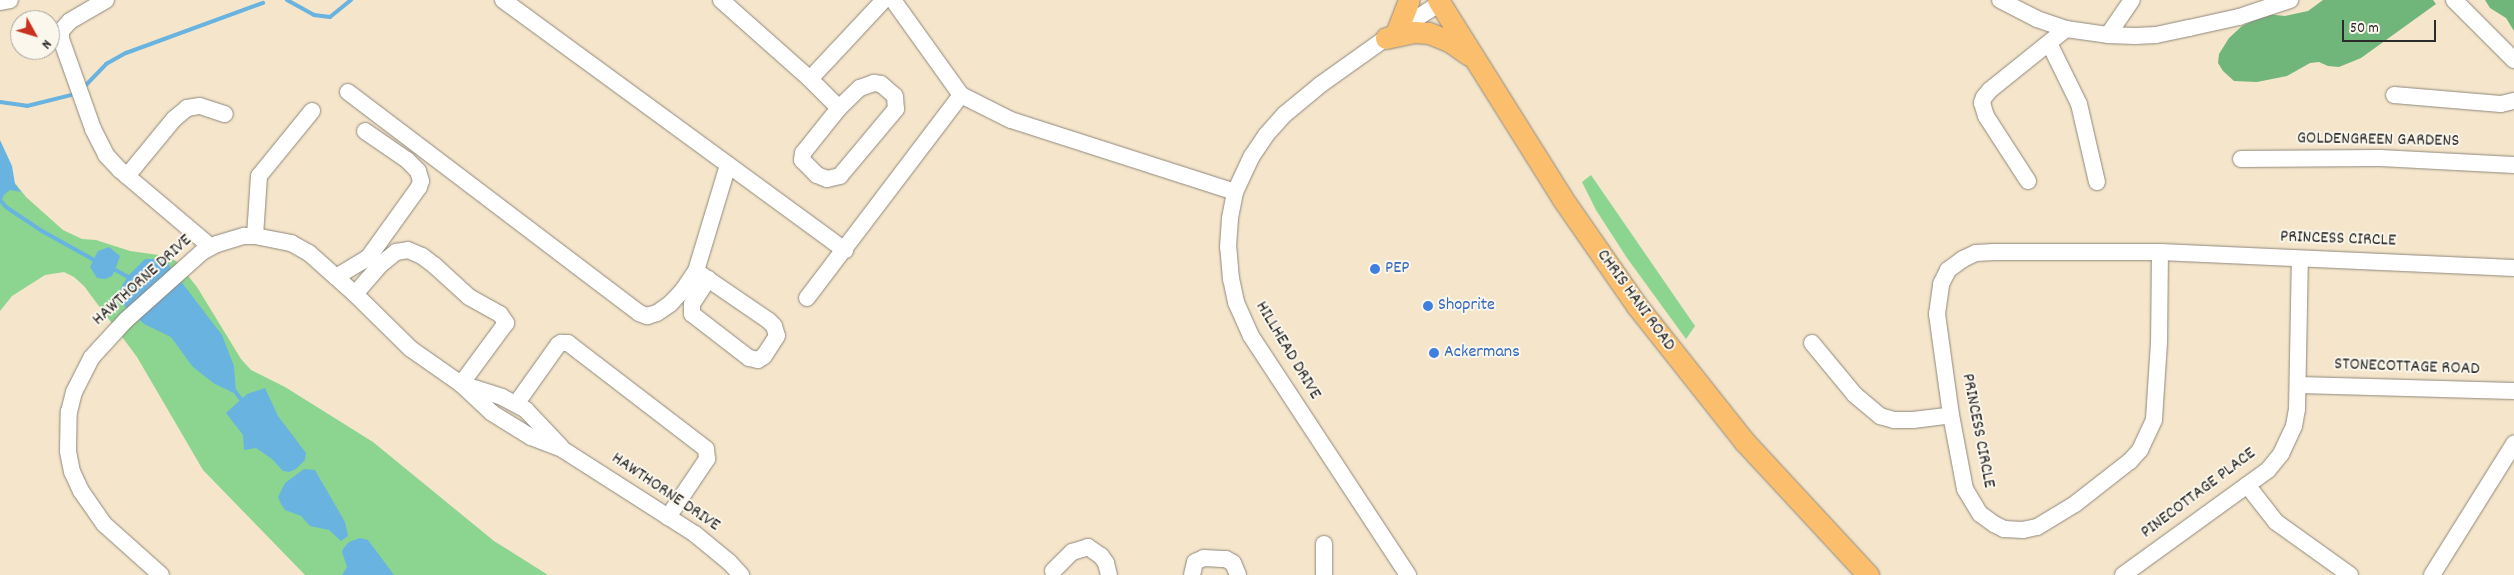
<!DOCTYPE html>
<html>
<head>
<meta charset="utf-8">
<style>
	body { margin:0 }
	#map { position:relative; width:2514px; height:575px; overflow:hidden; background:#f4e5cb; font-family:Dekko,sans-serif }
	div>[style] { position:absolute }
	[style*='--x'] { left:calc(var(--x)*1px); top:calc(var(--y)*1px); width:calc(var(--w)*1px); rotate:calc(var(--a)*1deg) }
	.green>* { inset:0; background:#8bd591 }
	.forest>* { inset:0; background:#70b67b }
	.water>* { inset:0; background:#69b3e1 }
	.stream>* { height:4px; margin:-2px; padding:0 2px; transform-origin:2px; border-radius:2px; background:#69b3e1 }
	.roads { filter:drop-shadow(0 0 1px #90887b) drop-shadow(0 0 1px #90887b) }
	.minor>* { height:16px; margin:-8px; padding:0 8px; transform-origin:8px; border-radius:8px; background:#fff }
	.major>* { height:21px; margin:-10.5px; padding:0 10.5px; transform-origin:10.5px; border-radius:10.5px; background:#fabe6d }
	.dots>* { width:14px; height:14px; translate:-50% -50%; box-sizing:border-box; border:2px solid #fbf7ec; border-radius:50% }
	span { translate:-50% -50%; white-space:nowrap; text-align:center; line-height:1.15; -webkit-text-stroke:4px #fbf7ec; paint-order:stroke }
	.street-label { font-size:18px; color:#2b2b2b }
	.shop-label { font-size:18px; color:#366cbe }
	.left { translate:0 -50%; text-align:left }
	.north { position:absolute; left:10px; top:10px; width:50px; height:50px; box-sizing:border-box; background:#fbf7ec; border:1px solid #a8a59f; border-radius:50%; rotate:129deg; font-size:14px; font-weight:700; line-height:20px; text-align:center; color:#2b2b2b }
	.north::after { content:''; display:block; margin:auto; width:18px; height:22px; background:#c8321e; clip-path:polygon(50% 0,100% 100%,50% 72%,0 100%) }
	.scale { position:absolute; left:2342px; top:20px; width:94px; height:22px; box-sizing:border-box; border:2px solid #2b2b2b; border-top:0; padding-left:6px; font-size:15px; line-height:18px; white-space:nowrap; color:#2b2b2b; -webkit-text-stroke:4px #fbf7ec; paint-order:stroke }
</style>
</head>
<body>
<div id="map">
	<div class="green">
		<div style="clip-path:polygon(0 164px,26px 197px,63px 230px,82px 239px,96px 240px,130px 251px,166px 256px,176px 261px,197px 287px,241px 359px,251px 370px,285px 387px,373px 442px,494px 541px,548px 575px,305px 575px,203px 470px,137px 357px,84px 286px,74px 277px,64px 272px,45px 275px,12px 296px,0 311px)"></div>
		<div style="clip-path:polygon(1591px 175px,1695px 326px,1686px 339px,1627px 258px,1596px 210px,1582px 182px)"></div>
	</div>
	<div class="forest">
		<div style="clip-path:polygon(2323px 0,2433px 0,2436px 4px,2361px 58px,2339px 67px,2328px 66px,2319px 62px,2310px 63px,2287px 76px,2257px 82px,2234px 81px,2223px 71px,2218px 63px,2219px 54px,2229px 38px,2242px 26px,2266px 14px,2285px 16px,2308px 11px)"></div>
		<div style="clip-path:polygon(2485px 0,2514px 0,2514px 31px,2506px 18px,2490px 8px)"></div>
	</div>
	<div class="water">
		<div style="clip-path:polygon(0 140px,12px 166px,15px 184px,21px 192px,10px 190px,4px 195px,0 204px)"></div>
		<div style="clip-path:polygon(109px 247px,120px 256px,115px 270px,112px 276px,105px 279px,97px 278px,90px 267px,98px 251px)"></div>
		<div style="clip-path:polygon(145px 259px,164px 259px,168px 262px,170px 267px,222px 335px,234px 366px,236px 394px,215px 384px,203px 375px,192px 366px,171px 337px,144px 324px,125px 307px,120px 289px,128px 276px)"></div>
		<div style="clip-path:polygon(265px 388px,278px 416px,306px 453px,305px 460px,296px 469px,289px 472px,283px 471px,272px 459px,256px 448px,244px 450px,243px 435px,226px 413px,247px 394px)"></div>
		<div style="clip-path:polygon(304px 469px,315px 470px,345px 522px,348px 536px,341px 541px,329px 530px,310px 526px,301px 516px,285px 510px,281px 504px,278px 497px,285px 483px)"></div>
		<div style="clip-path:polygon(360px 538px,368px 540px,394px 575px,342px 575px,347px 567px,342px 552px,343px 549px,349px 542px)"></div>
	</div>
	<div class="stream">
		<div style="--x:287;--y:0;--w:31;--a:29"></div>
		<div style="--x:314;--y:15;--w:16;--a:7"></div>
		<div style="--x:330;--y:17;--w:27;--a:-39"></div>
		<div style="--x:86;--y:85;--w:29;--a:-46"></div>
		<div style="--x:106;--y:64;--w:23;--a:-29"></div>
		<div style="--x:126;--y:53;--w:146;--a:-20.1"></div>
		<div style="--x:0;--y:102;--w:27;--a:8"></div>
		<div style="--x:27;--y:106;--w:45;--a:-14"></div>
		<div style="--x:0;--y:200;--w:9;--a:49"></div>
		<div style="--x:6;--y:207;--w:43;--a:33.7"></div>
		<div style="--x:42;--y:231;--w:62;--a:29.1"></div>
		<div style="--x:112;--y:268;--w:23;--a:29"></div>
		<div style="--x:234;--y:390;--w:15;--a:53"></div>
	</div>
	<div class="roads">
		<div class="minor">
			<div style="--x:106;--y:0;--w:42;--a:149.7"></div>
			<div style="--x:70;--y:21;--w:13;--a:132"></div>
			<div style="--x:61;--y:31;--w:8;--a:90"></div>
			<div style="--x:61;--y:39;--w:96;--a:70.4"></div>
			<div style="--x:93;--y:129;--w:29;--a:63"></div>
			<div style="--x:106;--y:155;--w:21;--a:47"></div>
			<div style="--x:120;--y:170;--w:119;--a:40.2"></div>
			<div style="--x:503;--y:0;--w:424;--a:36.2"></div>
			<div style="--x:721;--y:0;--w:119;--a:41.6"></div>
			<div style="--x:810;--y:79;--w:108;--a:-46.9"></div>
			<div style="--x:2000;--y:0;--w:42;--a:27.2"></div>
			<div style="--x:2037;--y:19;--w:31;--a:19"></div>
			<div style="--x:2066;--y:29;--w:42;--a:8.1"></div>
			<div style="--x:2108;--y:35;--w:27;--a:2"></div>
			<div style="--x:2135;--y:36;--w:21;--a:-3"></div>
			<div style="--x:2156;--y:35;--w:34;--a:-12"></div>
			<div style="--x:2189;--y:28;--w:51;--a:-12.4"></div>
			<div style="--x:2239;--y:17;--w:54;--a:-18.4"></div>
			<div style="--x:2454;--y:0;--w:85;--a:45"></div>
			<div style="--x:0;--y:2;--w:10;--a:-11"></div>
			<div style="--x:2108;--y:35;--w:42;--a:-55.6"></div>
			<div style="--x:2049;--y:43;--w:68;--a:63.8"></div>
			<div style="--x:2079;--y:104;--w:80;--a:77"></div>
			<div style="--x:810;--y:79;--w:41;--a:45"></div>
			<div style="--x:874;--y:83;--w:7;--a:8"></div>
			<div style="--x:881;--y:84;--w:18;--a:41"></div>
			<div style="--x:895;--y:96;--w:13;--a:86"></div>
			<div style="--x:896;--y:109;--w:87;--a:129.9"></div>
			<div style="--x:840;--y:176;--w:13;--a:167"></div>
			<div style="--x:827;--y:179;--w:11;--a:-158"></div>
			<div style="--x:817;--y:175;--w:21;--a:-135"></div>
			<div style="--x:802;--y:160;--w:7;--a:-82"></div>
			<div style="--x:803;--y:153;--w:58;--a:-51.3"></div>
			<div style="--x:839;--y:108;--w:29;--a:-44"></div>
			<div style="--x:860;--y:88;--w:15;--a:-20"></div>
			<div style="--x:348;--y:92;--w:365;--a:37.2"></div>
			<div style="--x:639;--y:313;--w:9;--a:21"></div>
			<div style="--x:647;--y:316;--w:10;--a:-17"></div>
			<div style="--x:657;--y:313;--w:16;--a:-35"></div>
			<div style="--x:670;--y:304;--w:19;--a:-47"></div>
			<div style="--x:683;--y:290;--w:23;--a:-56"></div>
			<div style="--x:696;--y:271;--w:111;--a:-73.2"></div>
			<div style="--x:961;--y:95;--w:56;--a:26.6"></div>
			<div style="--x:1011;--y:120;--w:235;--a:17.8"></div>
			<div style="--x:2394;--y:95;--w:107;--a:4.8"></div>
			<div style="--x:2501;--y:104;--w:13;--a:-13"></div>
			<div style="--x:2241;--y:159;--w:139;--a:-0.4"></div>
			<div style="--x:2380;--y:158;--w:134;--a:3"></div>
			<div style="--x:127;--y:176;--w:74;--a:-50.5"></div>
			<div style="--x:174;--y:119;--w:17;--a:-40"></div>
			<div style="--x:187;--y:108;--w:13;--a:-9"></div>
			<div style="--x:200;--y:106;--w:26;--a:18"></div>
			<div style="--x:2028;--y:181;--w:77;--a:-122.9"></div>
			<div style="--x:1986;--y:116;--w:14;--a:-107"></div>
			<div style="--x:1982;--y:103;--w:6;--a:-72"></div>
			<div style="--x:1984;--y:97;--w:9;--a:-49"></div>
			<div style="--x:1990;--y:90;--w:97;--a:-38.8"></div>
			<div style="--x:255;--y:236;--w:60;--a:-86.2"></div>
			<div style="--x:259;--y:176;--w:84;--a:-50.8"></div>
			<div style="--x:2160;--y:252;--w:90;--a:90.6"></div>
			<div style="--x:2159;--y:342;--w:78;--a:93.7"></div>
			<div style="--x:2154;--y:420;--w:33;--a:115"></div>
			<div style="--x:2140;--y:450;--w:15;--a:132"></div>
			<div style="--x:2130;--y:461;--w:70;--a:142"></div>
			<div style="--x:2075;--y:504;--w:44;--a:148.8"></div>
			<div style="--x:2037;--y:527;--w:14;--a:168"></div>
			<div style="--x:2023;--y:530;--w:19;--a:-177"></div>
			<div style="--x:2004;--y:529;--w:11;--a:-153"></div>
			<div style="--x:1994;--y:524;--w:17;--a:-144"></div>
			<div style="--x:1980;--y:514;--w:29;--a:-121"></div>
			<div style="--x:1965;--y:489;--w:75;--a:-100.7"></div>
			<div style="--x:1951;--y:415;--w:102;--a:-97.9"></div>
			<div style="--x:1937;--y:314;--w:30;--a:-82"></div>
			<div style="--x:1941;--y:284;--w:16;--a:-63"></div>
			<div style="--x:1948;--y:270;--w:19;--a:-36"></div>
			<div style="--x:1963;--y:259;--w:14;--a:-25"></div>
			<div style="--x:1976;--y:253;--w:18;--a:-3"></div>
			<div style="--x:1994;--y:252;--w:166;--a:0"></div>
			<div style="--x:2160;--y:252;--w:354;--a:2.6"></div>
			<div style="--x:696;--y:271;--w:88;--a:34.4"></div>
			<div style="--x:769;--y:321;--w:7;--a:45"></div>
			<div style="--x:774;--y:326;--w:10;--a:73"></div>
			<div style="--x:777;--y:336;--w:24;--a:123"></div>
			<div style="--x:764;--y:356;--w:7;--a:146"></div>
			<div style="--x:758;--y:360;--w:9;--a:-167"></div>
			<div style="--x:749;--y:358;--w:72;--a:-142.3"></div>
			<div style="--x:692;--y:314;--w:10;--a:-90"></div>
			<div style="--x:692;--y:304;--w:30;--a:-57"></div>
			<div style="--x:336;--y:277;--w:37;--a:-31"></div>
			<div style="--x:368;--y:258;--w:87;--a:-54.3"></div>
			<div style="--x:419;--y:187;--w:6;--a:-72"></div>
			<div style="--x:421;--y:181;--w:10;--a:-107"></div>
			<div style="--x:418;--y:171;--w:16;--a:-135"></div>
			<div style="--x:407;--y:160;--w:51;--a:-145.4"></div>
			<div style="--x:355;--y:294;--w:38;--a:-49"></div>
			<div style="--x:380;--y:265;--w:21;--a:-39"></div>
			<div style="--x:396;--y:252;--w:12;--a:-9"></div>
			<div style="--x:408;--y:250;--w:15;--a:23"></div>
			<div style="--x:422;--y:256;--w:15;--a:37"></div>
			<div style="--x:434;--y:265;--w:47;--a:42.4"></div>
			<div style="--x:469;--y:297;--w:35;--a:29"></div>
			<div style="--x:500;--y:314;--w:11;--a:56"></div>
			<div style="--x:506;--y:323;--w:76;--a:126.4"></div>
			<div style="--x:807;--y:298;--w:255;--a:-52.8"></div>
			<div style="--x:961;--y:95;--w:117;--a:-125.6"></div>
			<div style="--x:1812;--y:343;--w:67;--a:50.4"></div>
			<div style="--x:1855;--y:395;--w:33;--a:40"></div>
			<div style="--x:1880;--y:416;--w:15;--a:16"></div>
			<div style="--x:1894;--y:420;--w:19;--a:0"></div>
			<div style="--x:1913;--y:420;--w:38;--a:-7"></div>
			<div style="--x:462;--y:384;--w:42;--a:18"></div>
			<div style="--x:502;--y:397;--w:27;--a:28"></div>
			<div style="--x:526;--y:410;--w:51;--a:46.6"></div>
			<div style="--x:2299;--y:385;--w:215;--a:1.6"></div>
			<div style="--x:516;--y:404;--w:72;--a:-54.6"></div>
			<div style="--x:558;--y:345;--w:4;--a:-34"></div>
			<div style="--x:561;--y:343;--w:7;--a:0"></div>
			<div style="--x:568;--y:343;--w:174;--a:37.5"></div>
			<div style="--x:706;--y:449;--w:10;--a:84"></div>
			<div style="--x:707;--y:459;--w:70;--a:123.9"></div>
			<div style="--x:2247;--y:485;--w:47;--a:51.9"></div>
			<div style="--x:2276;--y:522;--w:91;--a:35.6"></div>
			<div style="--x:1053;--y:571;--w:27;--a:-45"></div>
			<div style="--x:1072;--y:552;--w:17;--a:-17"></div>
			<div style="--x:1088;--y:547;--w:16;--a:35"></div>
			<div style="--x:1101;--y:556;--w:9;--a:54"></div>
			<div style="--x:1106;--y:563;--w:12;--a:76"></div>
			<div style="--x:161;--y:575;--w:76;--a:-138.2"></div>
			<div style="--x:104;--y:524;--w:40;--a:-124.9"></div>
			<div style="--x:81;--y:491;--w:21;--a:-115"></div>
			<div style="--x:72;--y:472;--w:21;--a:-101"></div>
			<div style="--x:68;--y:451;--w:39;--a:-89"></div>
			<div style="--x:69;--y:412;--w:21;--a:-76"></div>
			<div style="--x:74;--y:392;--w:39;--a:-63"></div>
			<div style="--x:92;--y:357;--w:50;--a:-47.4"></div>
			<div style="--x:126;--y:320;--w:102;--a:-41.8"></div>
			<div style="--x:202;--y:252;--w:17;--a:-28"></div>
			<div style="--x:217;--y:244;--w:28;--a:-17"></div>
			<div style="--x:244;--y:236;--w:11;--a:0"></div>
			<div style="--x:255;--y:236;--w:37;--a:11"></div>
			<div style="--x:291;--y:243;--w:21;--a:29"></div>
			<div style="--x:309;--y:253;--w:62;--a:41.7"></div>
			<div style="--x:355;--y:294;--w:78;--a:44.5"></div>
			<div style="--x:411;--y:349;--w:61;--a:35"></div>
			<div style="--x:461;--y:384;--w:42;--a:43.1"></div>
			<div style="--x:492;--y:413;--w:46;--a:31.6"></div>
			<div style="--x:531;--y:437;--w:33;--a:21"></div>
			<div style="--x:562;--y:449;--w:158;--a:32.6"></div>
			<div style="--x:695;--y:534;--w:44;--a:39.5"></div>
			<div style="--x:729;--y:562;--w:18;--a:47"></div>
			<div style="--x:1192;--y:575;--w:13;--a:-77"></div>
			<div style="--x:1195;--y:562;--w:10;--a:-24"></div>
			<div style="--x:1204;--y:558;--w:22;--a:3"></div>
			<div style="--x:1226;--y:559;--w:8;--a:30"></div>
			<div style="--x:1233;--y:563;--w:13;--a:67"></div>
			<div style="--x:1324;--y:575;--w:31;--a:-90"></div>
			<div style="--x:1408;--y:575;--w:286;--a:-123.3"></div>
			<div style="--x:1251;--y:336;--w:37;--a:-114"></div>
			<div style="--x:1236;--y:302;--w:24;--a:-102"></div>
			<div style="--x:1231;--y:279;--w:32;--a:-95"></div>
			<div style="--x:1228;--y:247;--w:29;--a:-86"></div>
			<div style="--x:1230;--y:218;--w:26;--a:-79"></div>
			<div style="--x:1235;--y:192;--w:40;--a:-65"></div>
			<div style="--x:1252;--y:156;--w:25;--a:-56"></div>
			<div style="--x:1266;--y:135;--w:28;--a:-48"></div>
			<div style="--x:1285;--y:114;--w:45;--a:-39.6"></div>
			<div style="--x:1320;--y:85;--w:81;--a:-35.5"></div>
			<div style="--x:1386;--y:38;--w:64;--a:-32.9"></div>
			<div style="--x:2123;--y:575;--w:179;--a:-35.9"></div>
			<div style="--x:2268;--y:470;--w:21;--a:-51"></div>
			<div style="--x:2281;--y:454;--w:31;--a:-65"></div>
			<div style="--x:2294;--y:426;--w:17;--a:-80"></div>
			<div style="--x:2297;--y:409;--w:150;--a:-88.9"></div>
			<div style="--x:2432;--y:575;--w:155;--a:-58"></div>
		</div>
		<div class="major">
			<div style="--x:1438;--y:0;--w:234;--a:57.9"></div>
			<div style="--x:1562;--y:198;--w:131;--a:55.2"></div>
			<div style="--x:1637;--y:306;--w:172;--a:51.6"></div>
			<div style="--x:1744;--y:441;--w:183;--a:47.2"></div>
			<div style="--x:1397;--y:31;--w:33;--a:-69"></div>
			<div style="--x:1386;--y:38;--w:29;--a:-12"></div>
			<div style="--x:1414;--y:32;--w:15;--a:4"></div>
			<div style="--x:1429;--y:33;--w:22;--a:22"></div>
			<div style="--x:1449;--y:41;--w:24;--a:35"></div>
		</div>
	</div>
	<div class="dots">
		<div style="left:1375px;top:269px;background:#3f7fe0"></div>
		<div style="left:1428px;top:306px;background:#3f7fe0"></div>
		<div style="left:1434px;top:353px;background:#3f7fe0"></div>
	</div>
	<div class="street-label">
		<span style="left:2378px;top:141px;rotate:1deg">GOLDENGREEN GARDENS</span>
		<span style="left:2338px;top:240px;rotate:2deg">PRINCESS CIRCLE</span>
		<span style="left:143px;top:281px;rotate:-42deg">HAWTHORNE DRIVE</span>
		<span style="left:1635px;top:301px;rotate:54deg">CHRIS HANI ROAD</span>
		<span style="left:1287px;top:351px;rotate:59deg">HILLHEAD DRIVE</span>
		<span style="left:2407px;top:368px;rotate:2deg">STONECOTTAGE ROAD</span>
		<span style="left:1977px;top:431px;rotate:79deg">PRINCESS CIRCLE</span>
		<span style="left:665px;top:493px;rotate:34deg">HAWTHORNE DRIVE</span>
		<span style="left:2199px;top:494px;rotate:-37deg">PINECOTTAGE PLACE</span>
	</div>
	<div class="shop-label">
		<span class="left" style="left:1385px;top:269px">PEP</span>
		<span class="left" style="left:1438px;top:306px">Shoprite</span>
		<span class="left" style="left:1444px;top:353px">Ackermans</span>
	</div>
	<div class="north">N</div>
	<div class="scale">50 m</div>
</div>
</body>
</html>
